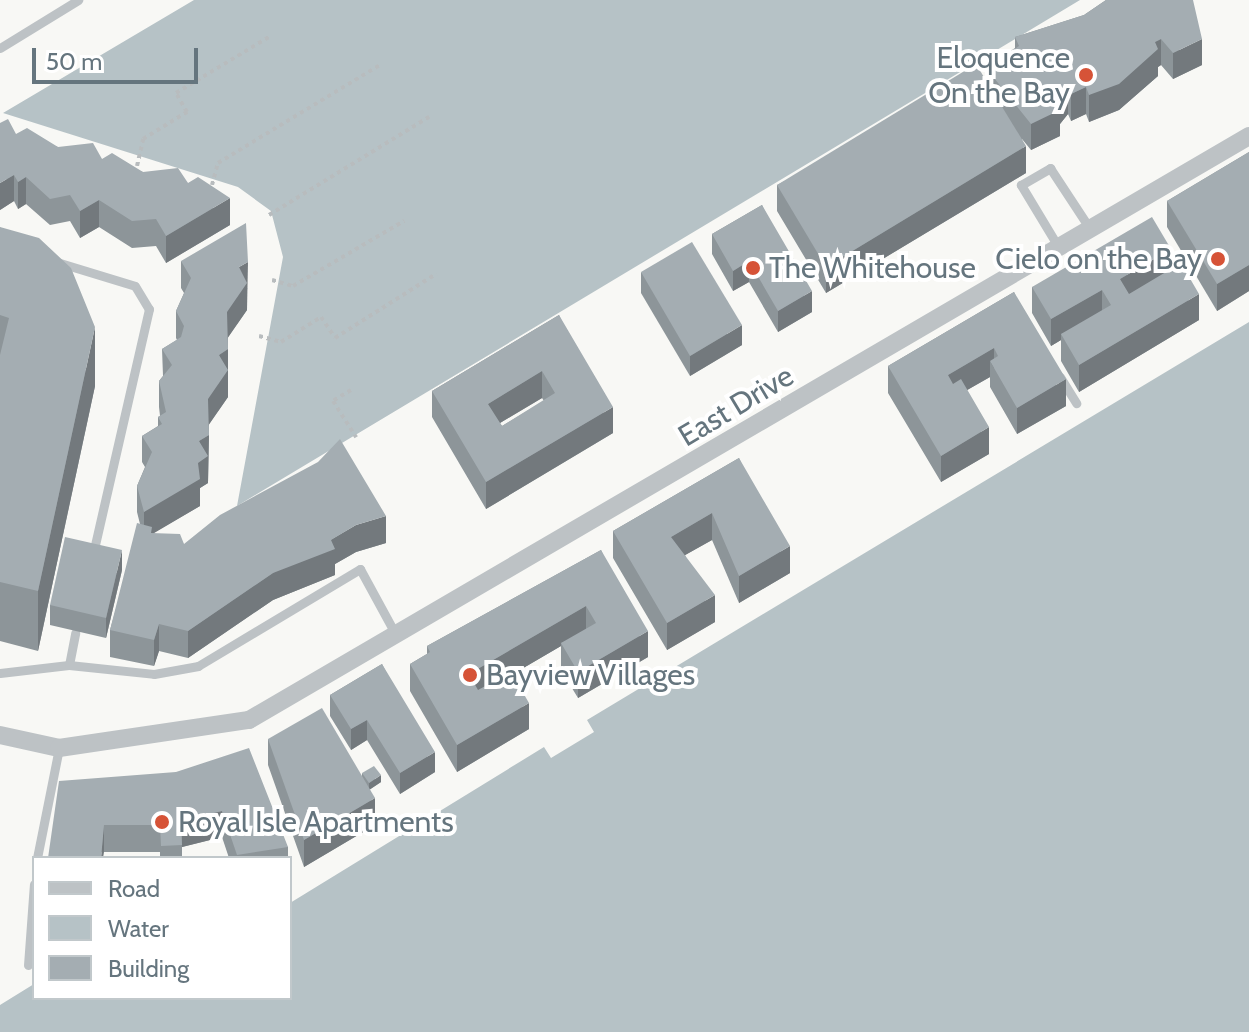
<!DOCTYPE html>
<html>
<head>
<meta charset="utf-8">
<style>
	body { margin:0 }
	#map { position:relative; width:1249px; height:1032px; overflow:hidden; background:#f8f8f5; font-family:Cabin,sans-serif }
	div>[style] { position:absolute }
	[style*='--x'] { left:calc(var(--x)*1px); top:calc(var(--y)*1px); width:calc(var(--w)*1px); rotate:calc(var(--a)*1deg) }
	.water>* { inset:0; background:#b6c2c6 }
	.path>* { height:4px; margin-top:-2px; transform-origin:0; background:repeating-linear-gradient(90deg,#b8bcbe 0 4px,transparent 0 8px) }
	.lane>* { height:9px; margin:-4.5px; padding:0 4.5px; transform-origin:4.5px; border-radius:4.5px; background:#bdc2c5 }
	.street>* { height:18px; margin:-9px; padding:0 9px; transform-origin:9px; border-radius:9px; background:#bdc2c5 }
	.wall>* { inset:0; background:#8d9599 }
	.shaded-wall>* { inset:0; background:#73797d }
	.building>* { inset:0; background:#a4adb2 }
	.dots>* { width:22px; height:22px; translate:-50% -50%; box-sizing:border-box; border:4px solid #fff; border-radius:50% }
	span { translate:-50% -50%; white-space:nowrap; text-align:center; line-height:1.15; -webkit-text-stroke:8px #fff; paint-order:stroke }
	.poi-label { font-size:30px; color:#65757e }
	.right { translate:-100% -50%; text-align:right }
	.left { translate:0 -50%; text-align:left }
	.street-label { font-size:30px; color:#65757e }
	.legend { position:absolute; left:32px; top:856px; width:260px; height:144px; box-sizing:border-box; background:#fff; border:2px solid #c1c8cb; margin:0; padding:10px 14px; list-style:none; font-size:24px; color:#65757e }
	.legend li { display:flex; align-items:center; gap:16px; height:40px }
	.legend b { width:40px; border:2px solid #c1c8cb }
	.scale { position:absolute; left:32px; top:48px; width:166px; height:36px; box-sizing:border-box; border:4px solid #65757e; border-top:0; padding-left:10px; font-size:24px; line-height:28px; white-space:nowrap; color:#65757e; -webkit-text-stroke:6px #fff; paint-order:stroke }
</style>
</head>
<body>
<div id="map">
	<div class="water">
		<div style="clip-path:polygon(194px 0,1080px 0,237px 506px,283px 257px,271px 211px,238px 187px,3px 113px)"></div>
		<div style="clip-path:polygon(1249px 322px,1249px 1032px,0 1032px,0 1005px,34px 984px,34px 998px,290px 998px,290px 903px,544px 747px,551px 758px,594px 732px,587px 720px)"></div>
	</div>
	<div class="path">
		<div style="--x:137;--y:166;--w:28;--a:-77"></div>
		<div style="--x:143;--y:139;--w:52;--a:-31.5"></div>
		<div style="--x:187;--y:112;--w:22;--a:-120"></div>
		<div style="--x:176;--y:93;--w:109;--a:-31.1"></div>
		<div style="--x:212;--y:185;--w:23;--a:-75"></div>
		<div style="--x:218;--y:163;--w:189;--a:-31.2"></div>
		<div style="--x:269;--y:215;--w:188;--a:-31.5"></div>
		<div style="--x:272;--y:280;--w:22;--a:16"></div>
		<div style="--x:293;--y:286;--w:129;--a:-30.4"></div>
		<div style="--x:259;--y:336;--w:23;--a:15"></div>
		<div style="--x:281;--y:342;--w:47;--a:-32"></div>
		<div style="--x:321;--y:317;--w:25;--a:56"></div>
		<div style="--x:335;--y:338;--w:120;--a:-32.4"></div>
		<div style="--x:351;--y:390;--w:21;--a:149"></div>
		<div style="--x:333;--y:401;--w:43;--a:57.4"></div>
	</div>
	<div class="lane">
		<div style="--x:0;--y:48;--w:92;--a:-31.6"></div>
		<div style="--x:1059;--y:248;--w:74;--a:-121.1"></div>
		<div style="--x:1021;--y:185;--w:34;--a:-30"></div>
		<div style="--x:1050;--y:168;--w:73;--a:56.7"></div>
		<div style="--x:60;--y:263;--w:78;--a:17"></div>
		<div style="--x:135;--y:286;--w:27;--a:59"></div>
		<div style="--x:149;--y:309;--w:251;--a:102.9"></div>
		<div style="--x:1060;--y:377;--w:31;--a:58"></div>
		<div style="--x:69;--y:665;--w:33;--a:-79"></div>
		<div style="--x:0;--y:673;--w:69;--a:-6.6"></div>
		<div style="--x:69;--y:665;--w:85;--a:6"></div>
		<div style="--x:154;--y:674;--w:45;--a:-10.3"></div>
		<div style="--x:198;--y:666;--w:189;--a:-30.9"></div>
		<div style="--x:360;--y:569;--w:75;--a:61.4"></div>
		<div style="--x:37;--y:858;--w:112;--a:-78.7"></div>
		<div style="--x:28;--y:965;--w:81;--a:-85.8"></div>
	</div>
	<div class="street">
		<div style="--x:0;--y:735;--w:60;--a:12.4"></div>
		<div style="--x:59;--y:748;--w:192;--a:-8.4"></div>
		<div style="--x:249;--y:720;--w:1158;--a:-30.28"></div>
	</div>
	<div class="wall">
		<div style="clip-path:polygon(1106px 0,1202px 65px,1173px 79px,1161px 65px,1158px 67px,1158px 76px,1119px 110px,1089px 122px,1086px 114px,1071px 121px,1068px 114px,1060px 124px,1060px 136px,1031px 150px,1022px 139px,1026px 173px,826px 293px,777px 211px,777px 185px,986px 80px,986px 68px,1015px 48px,1015px 37px,1084px 15px)"></div>
		<div style="clip-path:polygon(16px 134px,58px 147px,102px 159px,143px 172px,188px 183px,230px 225px,166px 263px,156px 246px,132px 248px,99px 227px,80px 238px,70px 221px,50px 225px,26px 204px,18px 209px,14px 201px,0 210px)"></div>
		<div style="clip-path:polygon(1249px 152px,1249px 291px,1217px 311px,1167px 227px,1167px 201px)"></div>
		<div style="clip-path:polygon(762px 205px,812px 312px,778px 332px,749px 282px,733px 291px,712px 254px,712px 234px)"></div>
		<div style="clip-path:polygon(0 227px,95px 386px,38px 651px,0 641px)"></div>
		<div style="clip-path:polygon(181px 261px,248px 289px,247px 289px,247px 310px,228px 337px,228px 397px,209px 424px,208px 483px,200px 488px,200px 506px,153px 533px,184px 544px,386px 543px,356px 552px,335px 564px,335px 575px,273px 600px,188px 658px,159px 651px,154px 666px,110px 657px,110px 630px,140px 524px,137px 512px,137px 486px,145px 467px,142px 462px,142px 436px,158px 426px,158px 417px,160px 416px,159px 407px,159px 381px,163px 376px,162px 349px,177px 340px,176px 338px,176px 311px,184px 293px,181px 288px)"></div>
		<div style="clip-path:polygon(1171px 269px,1199px 320px,1079px 392px,1061px 361px,1061px 340px,1051px 346px,1032px 313px,1032px 287px)"></div>
		<div style="clip-path:polygon(641px 272px,742px 345px,690px 376px,641px 293px)"></div>
		<div style="clip-path:polygon(1014px 292px,1066px 406px,1017px 434px,990px 387px,990px 377px,967px 390px,989px 454px,941px 482px,888px 393px,888px 366px)"></div>
		<div style="clip-path:polygon(evenodd,559px 315px,613px 433px,486px 509px,432px 417px,432px 391px,559px 315px,542px 398px,544px 401px,502px 426px,500px 423px,542px 398px)"></div>
		<div style="clip-path:polygon(739px 458px,790px 573px,739px 603px,712px 540px,685px 555px,715px 622px,667px 650px,613px 558px,613px 531px)"></div>
		<div style="clip-path:polygon(601px 550px,648px 657px,578px 698px,561px 670px,561px 646px,513px 674px,529px 729px,457px 772px,410px 691px,410px 664px,427px 654px,427px 646px)"></div>
		<div style="clip-path:polygon(122px 570px,106px 638px,50px 625px,50px 605px)"></div>
		<div style="clip-path:polygon(382px 664px,435px 772px,400px 794px,367px 740px,351px 750px,330px 716px,330px 695px)"></div>
		<div style="clip-path:polygon(268px 739px,362px 778px,362px 773px,381px 782px,369px 790px,375px 825px,304px 867px,268px 765px)"></div>
		<div style="clip-path:polygon(176px 772px,288px 847px,288px 858px,229px 858px,222px 837px,182px 847px,182px 858px,160px 858px,160px 852px,104px 852px,48px 858px)"></div>
	</div>
	<div class="shaded-wall">
		<div style="clip-path:polygon(1161px 39px,1161px 65px,1158px 67px,1158px 76px,1119px 110px,1089px 122px,1089px 95px,1155px 42px)"></div>
		<div style="clip-path:polygon(1202px 39px,1202px 65px,1173px 79px,1173px 53px)"></div>
		<div style="clip-path:polygon(1068px 87px,1068px 114px,1060px 124px,1060px 136px,1031px 150px,1031px 124px,1056px 102px)"></div>
		<div style="clip-path:polygon(1086px 87px,1086px 114px,1071px 121px,1071px 94px)"></div>
		<div style="clip-path:polygon(1026px 146px,1026px 173px,826px 293px,826px 267px)"></div>
		<div style="clip-path:polygon(14px 175px,14px 201px,0 210px,0 183px)"></div>
		<div style="clip-path:polygon(26px 177px,26px 204px,18px 209px,18px 182px)"></div>
		<div style="clip-path:polygon(230px 198px,230px 225px,166px 263px,166px 236px)"></div>
		<div style="clip-path:polygon(99px 200px,99px 227px,80px 238px,80px 211px)"></div>
		<div style="clip-path:polygon(1171px 249px,1171px 276px,1120px 305px,1120px 279px)"></div>
		<div style="clip-path:polygon(749px 261px,749px 282px,733px 291px,733px 271px)"></div>
		<div style="clip-path:polygon(248px 262px,247px 310px,227px 339px,227px 312px,239px 267px)"></div>
		<div style="clip-path:polygon(1249px 265px,1249px 291px,1217px 311px,1217px 284px)"></div>
		<div style="clip-path:polygon(1102px 290px,1102px 316px,1061px 334px,1061px 340px,1051px 346px,1051px 319px)"></div>
		<div style="clip-path:polygon(812px 291px,812px 312px,778px 332px,778px 311px)"></div>
		<div style="clip-path:polygon(1199px 294px,1199px 320px,1079px 392px,1079px 365px)"></div>
		<div style="clip-path:polygon(742px 325px,742px 345px,690px 376px,690px 356px)"></div>
		<div style="clip-path:polygon(95px 327px,95px 386px,38px 651px,38px 591px)"></div>
		<div style="clip-path:polygon(994px 348px,994px 368px,990px 361px,990px 377px,948px 401px,948px 375px)"></div>
		<div style="clip-path:polygon(228px 349px,228px 397px,208px 426px,208px 399px,219px 355px)"></div>
		<div style="clip-path:polygon(542px 371px,542px 398px,488px 430px,488px 404px)"></div>
		<div style="clip-path:polygon(1066px 379px,1066px 406px,1017px 434px,1017px 408px)"></div>
		<div style="clip-path:polygon(613px 407px,613px 433px,486px 509px,486px 482px)"></div>
		<div style="clip-path:polygon(989px 427px,989px 454px,941px 482px,941px 456px)"></div>
		<div style="clip-path:polygon(209px 435px,208px 483px,200px 488px,200px 506px,144px 539px,144px 512px,198px 463px,199px 441px)"></div>
		<div style="clip-path:polygon(712px 513px,712px 540px,671px 563px,671px 537px)"></div>
		<div style="clip-path:polygon(386px 516px,386px 543px,356px 552px,335px 564px,335px 575px,273px 600px,188px 658px,188px 631px,273px 573px,356px 525px)"></div>
		<div style="clip-path:polygon(790px 546px,790px 573px,739px 603px,739px 576px)"></div>
		<div style="clip-path:polygon(122px 550px,122px 570px,106px 638px,106px 618px)"></div>
		<div style="clip-path:polygon(715px 595px,715px 622px,667px 650px,667px 623px)"></div>
		<div style="clip-path:polygon(586px 606px,586px 632px,561px 643px,561px 646px,469px 700px,469px 674px)"></div>
		<div style="clip-path:polygon(159px 624px,159px 651px,154px 666px,154px 640px)"></div>
		<div style="clip-path:polygon(648px 631px,648px 657px,578px 698px,578px 672px)"></div>
		<div style="clip-path:polygon(529px 703px,529px 729px,457px 772px,457px 745px)"></div>
		<div style="clip-path:polygon(367px 720px,367px 740px,351px 750px,351px 729px)"></div>
		<div style="clip-path:polygon(435px 752px,435px 772px,400px 794px,400px 773px)"></div>
		<div style="clip-path:polygon(381px 775px,381px 782px,369px 790px,369px 783px)"></div>
		<div style="clip-path:polygon(375px 798px,375px 825px,304px 867px,304px 840px)"></div>
		<div style="clip-path:polygon(222px 811px,222px 837px,182px 847px,181px 821px)"></div>
		<div style="clip-path:polygon(104px 825px,104px 852px,103px 858px,101px 858px)"></div>
	</div>
	<div class="building">
		<div style="clip-path:polygon(1106px 0,1193px 0,1202px 39px,1173px 53px,1161px 39px,1155px 42px,1158px 49px,1119px 84px,1089px 95px,1086px 87px,1071px 94px,1068px 87px,1056px 102px,1060px 110px,1031px 124px,986px 68px,1019px 46px,1015px 37px,1084px 15px)"></div>
		<div style="clip-path:polygon(976px 64px,1026px 146px,826px 267px,777px 185px)"></div>
		<div style="clip-path:polygon(8px 119px,16px 134px,27px 128px,58px 147px,93px 143px,102px 159px,112px 153px,143px 172px,178px 168px,188px 183px,198px 177px,230px 198px,166px 236px,156px 219px,132px 221px,99px 200px,80px 211px,70px 195px,50px 199px,26px 177px,18px 182px,14px 175px,0 183px,0 123px)"></div>
		<div style="clip-path:polygon(1249px 152px,1249px 265px,1217px 284px,1167px 201px)"></div>
		<div style="clip-path:polygon(762px 205px,812px 291px,778px 311px,749px 261px,733px 271px,712px 234px)"></div>
		<div style="clip-path:polygon(1152px 217px,1171px 249px,1120px 279px,1129px 294px,1181px 263px,1199px 294px,1079px 365px,1061px 334px,1111px 305px,1102px 290px,1051px 319px,1032px 287px)"></div>
		<div style="clip-path:polygon(246px 223px,248px 262px,239px 267px,247px 283px,227px 312px,228px 349px,219px 355px,228px 370px,208px 399px,209px 435px,199px 441px,208px 456px,198px 463px,200px 479px,144px 512px,137px 486px,152px 452px,142px 436px,162px 424px,158px 417px,166px 412px,159px 381px,172px 365px,162px 349px,181px 337px,184px 326px,176px 311px,191px 278px,181px 261px)"></div>
		<div style="clip-path:polygon(0 227px,39px 238px,71px 268px,95px 327px,38px 591px,0 582px,0 355px,9px 318px,0 315px)"></div>
		<div style="clip-path:polygon(692px 242px,742px 325px,690px 356px,641px 272px)"></div>
		<div style="clip-path:polygon(1014px 292px,1066px 379px,1017px 408px,990px 361px,998px 356px,994px 348px,948px 375px,953px 384px,961px 379px,989px 427px,941px 456px,888px 366px)"></div>
		<div style="clip-path:polygon(evenodd,559px 315px,613px 407px,486px 482px,432px 391px,559px 315px,542px 371px,555px 393px,502px 426px,488px 404px,542px 371px)"></div>
		<div style="clip-path:polygon(340px 439px,386px 516px,356px 525px,331px 540px,335px 549px,273px 573px,188px 631px,159px 624px,154px 640px,110px 630px,137px 523px,152px 527px,151px 533px,180px 534px,184px 544px,220px 515px,318px 462px)"></div>
		<div style="clip-path:polygon(739px 458px,790px 546px,739px 576px,712px 513px,671px 537px,715px 595px,667px 623px,613px 531px)"></div>
		<div style="clip-path:polygon(65px 537px,122px 550px,106px 618px,50px 605px)"></div>
		<div style="clip-path:polygon(601px 550px,648px 631px,578px 672px,561px 643px,596px 623px,586px 606px,469px 674px,478px 690px,511px 672px,529px 703px,457px 745px,410px 664px,430px 652px,427px 646px)"></div>
		<div style="clip-path:polygon(382px 664px,435px 752px,400px 773px,367px 720px,351px 729px,330px 695px)"></div>
		<div style="clip-path:polygon(322px 708px,375px 798px,304px 840px,268px 739px)"></div>
		<div style="clip-path:polygon(249px 748px,288px 847px,237px 855px,222px 811px,181px 821px,182px 845px,161px 846px,160px 825px,104px 825px,101px 858px,48px 858px,59px 781px,176px 772px)"></div>
		<div style="clip-path:polygon(374px 766px,381px 775px,369px 783px,362px 773px)"></div>
	</div>
	<div class="dots">
		<div style="left:1086px;top:75px;background:#d65337"></div>
		<div style="left:1218px;top:259px;background:#d65337"></div>
		<div style="left:753px;top:268px;background:#d65337"></div>
		<div style="left:470px;top:675px;background:#d65337"></div>
		<div style="left:162px;top:822px;background:#d65337"></div>
	</div>
	<div class="poi-label">
		<span class="right" style="left:1070px;top:75px">Eloquence<br>On the Bay</span>
		<span class="right" style="left:1202px;top:259px">Cielo on the Bay</span>
		<span class="left" style="left:769px;top:268px">The Whitehouse</span>
		<span class="left" style="left:486px;top:675px">Bayview Villages</span>
		<span class="left" style="left:178px;top:822px">Royal Isle Apartments</span>
	</div>
	<div class="street-label">
		<span style="left:736px;top:406px;rotate:-31deg">East Drive</span>
	</div>
	<ul class="legend">
	<li><b style="height:10px;background:#bdc2c5"></b>Road</li>
	<li><b style="height:22px;background:#b6c2c6"></b>Water</li>
	<li><b style="height:22px;background:#a4adb2"></b>Building</li>
	</ul>
	<div class="scale">50 m</div>
</div>
</body>
</html>
